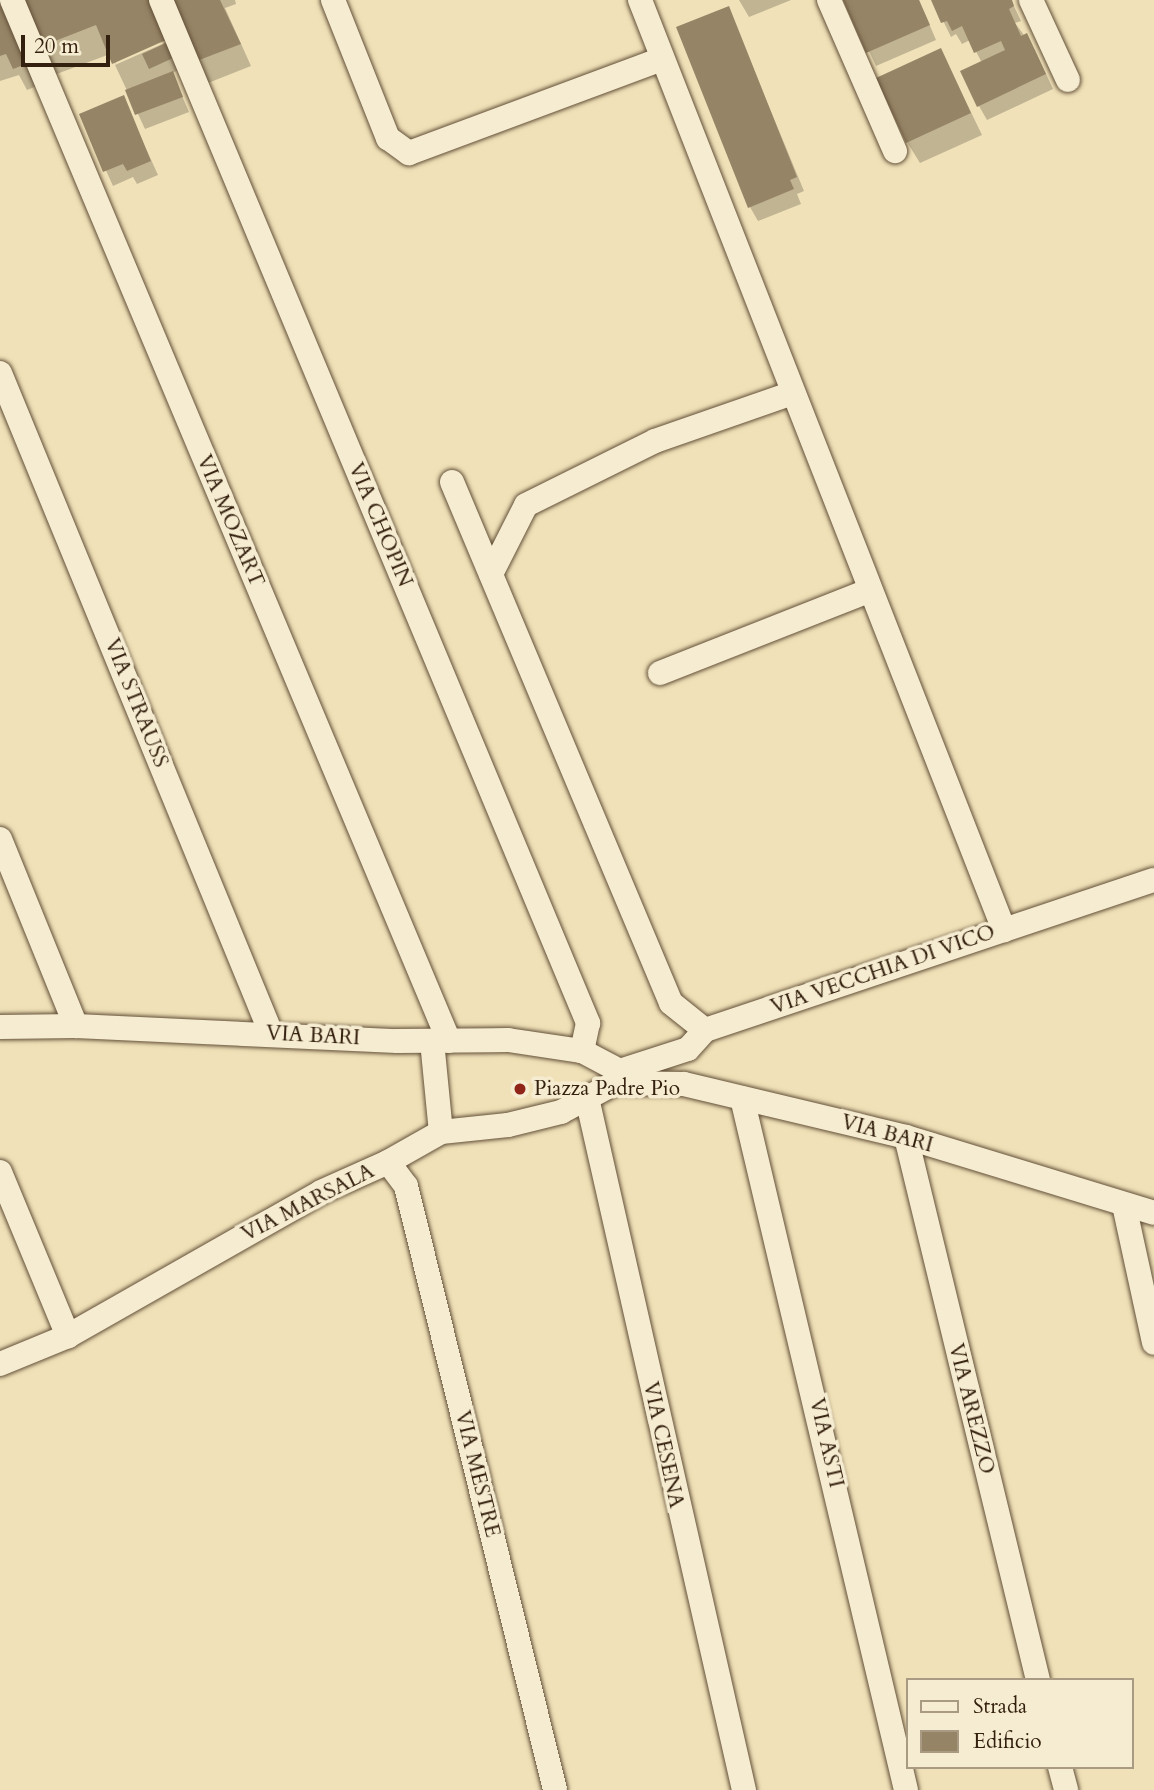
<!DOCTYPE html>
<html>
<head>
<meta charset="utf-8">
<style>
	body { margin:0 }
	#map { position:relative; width:1154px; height:1790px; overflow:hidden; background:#f0e1b8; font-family:Cardo,serif }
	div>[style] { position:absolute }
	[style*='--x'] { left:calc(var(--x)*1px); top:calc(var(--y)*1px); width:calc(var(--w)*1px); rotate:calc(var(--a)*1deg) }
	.shadow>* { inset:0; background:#0003 }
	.building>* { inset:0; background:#968466 }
	.roads { filter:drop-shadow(0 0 2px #635038) drop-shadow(0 0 2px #635038) }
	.street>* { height:24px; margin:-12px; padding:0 12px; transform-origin:12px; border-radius:12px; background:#f5ecd1 }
	.dots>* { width:19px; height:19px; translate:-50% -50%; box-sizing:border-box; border:4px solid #f5ecd1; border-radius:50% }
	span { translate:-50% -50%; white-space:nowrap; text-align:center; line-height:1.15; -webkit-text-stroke:7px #f5ecd1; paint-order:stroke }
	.street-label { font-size:21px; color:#34200e }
	.poi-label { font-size:21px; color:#34200e }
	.left { translate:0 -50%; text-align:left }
	.legend { position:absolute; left:906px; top:1678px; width:228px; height:91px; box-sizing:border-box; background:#f5ecd1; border:2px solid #a89a83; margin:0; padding:9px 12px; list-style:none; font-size:21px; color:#34200e }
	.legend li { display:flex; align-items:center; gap:14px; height:35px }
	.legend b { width:35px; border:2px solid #a89a83 }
	.scale { position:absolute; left:21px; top:35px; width:89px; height:32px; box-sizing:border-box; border:4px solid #34200e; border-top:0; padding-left:9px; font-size:21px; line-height:24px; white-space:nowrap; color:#34200e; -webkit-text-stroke:5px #f5ecd1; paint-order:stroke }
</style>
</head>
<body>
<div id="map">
	<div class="shadow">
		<div style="clip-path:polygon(18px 0,152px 0,115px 64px,110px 54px,54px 75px)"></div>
		<div style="clip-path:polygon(169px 0,235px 0,236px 4px,225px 8px,251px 66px,208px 83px)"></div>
		<div style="clip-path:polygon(739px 0,791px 0,749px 17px)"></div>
		<div style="clip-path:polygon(845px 0,919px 0,936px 40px,876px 66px)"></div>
		<div style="clip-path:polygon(933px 0,1011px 0,1021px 21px,1015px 23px,1035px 50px,1053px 89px,987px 120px,979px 106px,982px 63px,970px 40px,962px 44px,956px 34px,951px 37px)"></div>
		<div style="clip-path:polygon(0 1px,37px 86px,27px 90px,19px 75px,0 81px)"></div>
		<div style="clip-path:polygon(728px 8px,804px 191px,797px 194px,801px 204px,758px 221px,750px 207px)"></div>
		<div style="clip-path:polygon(169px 41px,181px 69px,172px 73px,189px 112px,145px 129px,115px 65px)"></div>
		<div style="clip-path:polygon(941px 50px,982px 135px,920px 163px,907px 142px)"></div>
		<div style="clip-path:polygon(123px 98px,158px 175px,137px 184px,133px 177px,113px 186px,81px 115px)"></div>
	</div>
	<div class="building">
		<div style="clip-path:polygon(16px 0,149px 0,166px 40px,112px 64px,96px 25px,37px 48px)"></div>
		<div style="clip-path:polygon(167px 0,220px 0,241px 44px,194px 62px)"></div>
		<div style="clip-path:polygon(843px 0,919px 0,930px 25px,866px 53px)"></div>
		<div style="clip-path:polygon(931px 0,1012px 0,1014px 6px,1009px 9px,1021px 36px,1027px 33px,1046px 74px,977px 107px,960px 71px,1005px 50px,1001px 41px,974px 53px,962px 26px,952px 31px,947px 21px,941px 23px)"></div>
		<div style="clip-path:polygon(0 4px,26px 64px,13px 69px,6px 54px,0 56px)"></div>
		<div style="clip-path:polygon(729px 6px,797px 177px,790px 180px,794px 189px,748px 208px,676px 27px)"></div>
		<div style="clip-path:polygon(166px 43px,173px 58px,149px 69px,142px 54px)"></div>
		<div style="clip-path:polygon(941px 48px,971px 113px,906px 143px,876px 78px)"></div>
		<div style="clip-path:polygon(173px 71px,183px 97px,135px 115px,125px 90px)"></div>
		<div style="clip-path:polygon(124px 95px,151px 161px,127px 171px,123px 164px,103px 172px,79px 114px)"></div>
	</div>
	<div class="roads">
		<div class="street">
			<div style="--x:12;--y:0;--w:1129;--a:67.23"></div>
			<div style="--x:161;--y:0;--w:1109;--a:67.34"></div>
			<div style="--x:588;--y:1023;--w:29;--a:102"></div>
			<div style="--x:333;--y:0;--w:149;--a:68.3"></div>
			<div style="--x:388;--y:138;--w:26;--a:36"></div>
			<div style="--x:409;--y:153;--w:270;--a:-20.4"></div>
			<div style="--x:640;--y:0;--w:999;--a:68.62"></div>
			<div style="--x:829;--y:0;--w:165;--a:66.4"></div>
			<div style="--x:1031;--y:0;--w:88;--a:65.2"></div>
			<div style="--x:0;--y:373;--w:713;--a:67.68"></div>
			<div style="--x:452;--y:482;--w:565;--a:67.2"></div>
			<div style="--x:671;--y:1003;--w:43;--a:38.5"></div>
			<div style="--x:491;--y:574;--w:77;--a:-63.1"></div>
			<div style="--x:526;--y:505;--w:144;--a:-26.4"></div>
			<div style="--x:655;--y:441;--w:146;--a:-19.2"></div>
			<div style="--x:660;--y:673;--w:224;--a:-21.5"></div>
			<div style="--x:0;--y:839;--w:202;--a:67.9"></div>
			<div style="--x:0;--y:1027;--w:76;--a:-0.8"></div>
			<div style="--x:76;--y:1026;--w:321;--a:2.7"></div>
			<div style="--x:397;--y:1041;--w:111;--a:-0.5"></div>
			<div style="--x:508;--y:1040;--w:75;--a:8.5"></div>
			<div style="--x:582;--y:1051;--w:43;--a:27.8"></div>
			<div style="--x:432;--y:1041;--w:91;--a:84.4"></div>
			<div style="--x:620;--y:1071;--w:71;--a:-17.9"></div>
			<div style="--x:688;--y:1049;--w:25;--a:-48"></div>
			<div style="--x:705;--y:1030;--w:473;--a:-18.5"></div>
			<div style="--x:615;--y:1083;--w:69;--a:0.8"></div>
			<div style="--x:684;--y:1084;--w:228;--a:13.4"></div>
			<div style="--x:906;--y:1137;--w:259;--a:17"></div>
			<div style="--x:587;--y:1098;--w:710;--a:77.22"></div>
			<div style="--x:742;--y:1098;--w:711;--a:76.67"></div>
			<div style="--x:906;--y:1137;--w:559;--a:76.34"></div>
			<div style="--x:388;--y:1162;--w:30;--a:53"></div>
			<div style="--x:406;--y:1186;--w:622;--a:76.14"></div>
			<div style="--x:0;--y:1172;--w:178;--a:67.5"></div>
			<div style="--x:1124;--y:1205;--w:141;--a:77.7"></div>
			<div style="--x:0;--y:1364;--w:74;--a:-22.4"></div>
			<div style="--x:68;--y:1336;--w:291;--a:-29.6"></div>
			<div style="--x:321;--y:1192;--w:73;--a:-24.1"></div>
			<div style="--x:388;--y:1162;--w:61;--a:-29.5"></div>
			<div style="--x:441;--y:1132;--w:67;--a:-6"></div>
			<div style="--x:508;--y:1125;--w:55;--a:-13.8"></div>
			<div style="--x:561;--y:1112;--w:61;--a:-28.2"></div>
			<div style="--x:615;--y:1083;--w:13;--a:-67"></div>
			<div style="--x:1060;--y:1767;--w:24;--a:75"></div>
		</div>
	</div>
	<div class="dots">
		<div style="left:520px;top:1089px;background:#8f2418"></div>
	</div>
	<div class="street-label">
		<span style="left:230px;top:521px;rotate:67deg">VIA MOZART</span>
		<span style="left:380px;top:525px;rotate:67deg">VIA CHOPIN</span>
		<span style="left:136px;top:703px;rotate:68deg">VIA STRAUSS</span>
		<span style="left:883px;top:970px;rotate:-19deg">VIA VECCHIA DI VICO</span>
		<span style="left:313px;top:1036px;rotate:3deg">VIA BARI</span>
		<span style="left:887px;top:1134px;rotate:15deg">VIA BARI</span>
		<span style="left:308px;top:1203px;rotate:-27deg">VIA MARSALA</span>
		<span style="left:971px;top:1409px;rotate:76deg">VIA AREZZO</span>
		<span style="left:826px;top:1443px;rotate:77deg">VIA ASTI</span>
		<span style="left:663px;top:1445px;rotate:78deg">VIA CESENA</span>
		<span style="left:477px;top:1474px;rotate:76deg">VIA MESTRE</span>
	</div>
	<div class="poi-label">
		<span class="left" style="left:534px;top:1089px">Piazza Padre Pio</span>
	</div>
	<ul class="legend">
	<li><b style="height:9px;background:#f5ecd1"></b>Strada</li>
	<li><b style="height:19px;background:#968466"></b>Edificio</li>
	</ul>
	<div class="scale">20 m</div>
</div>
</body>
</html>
